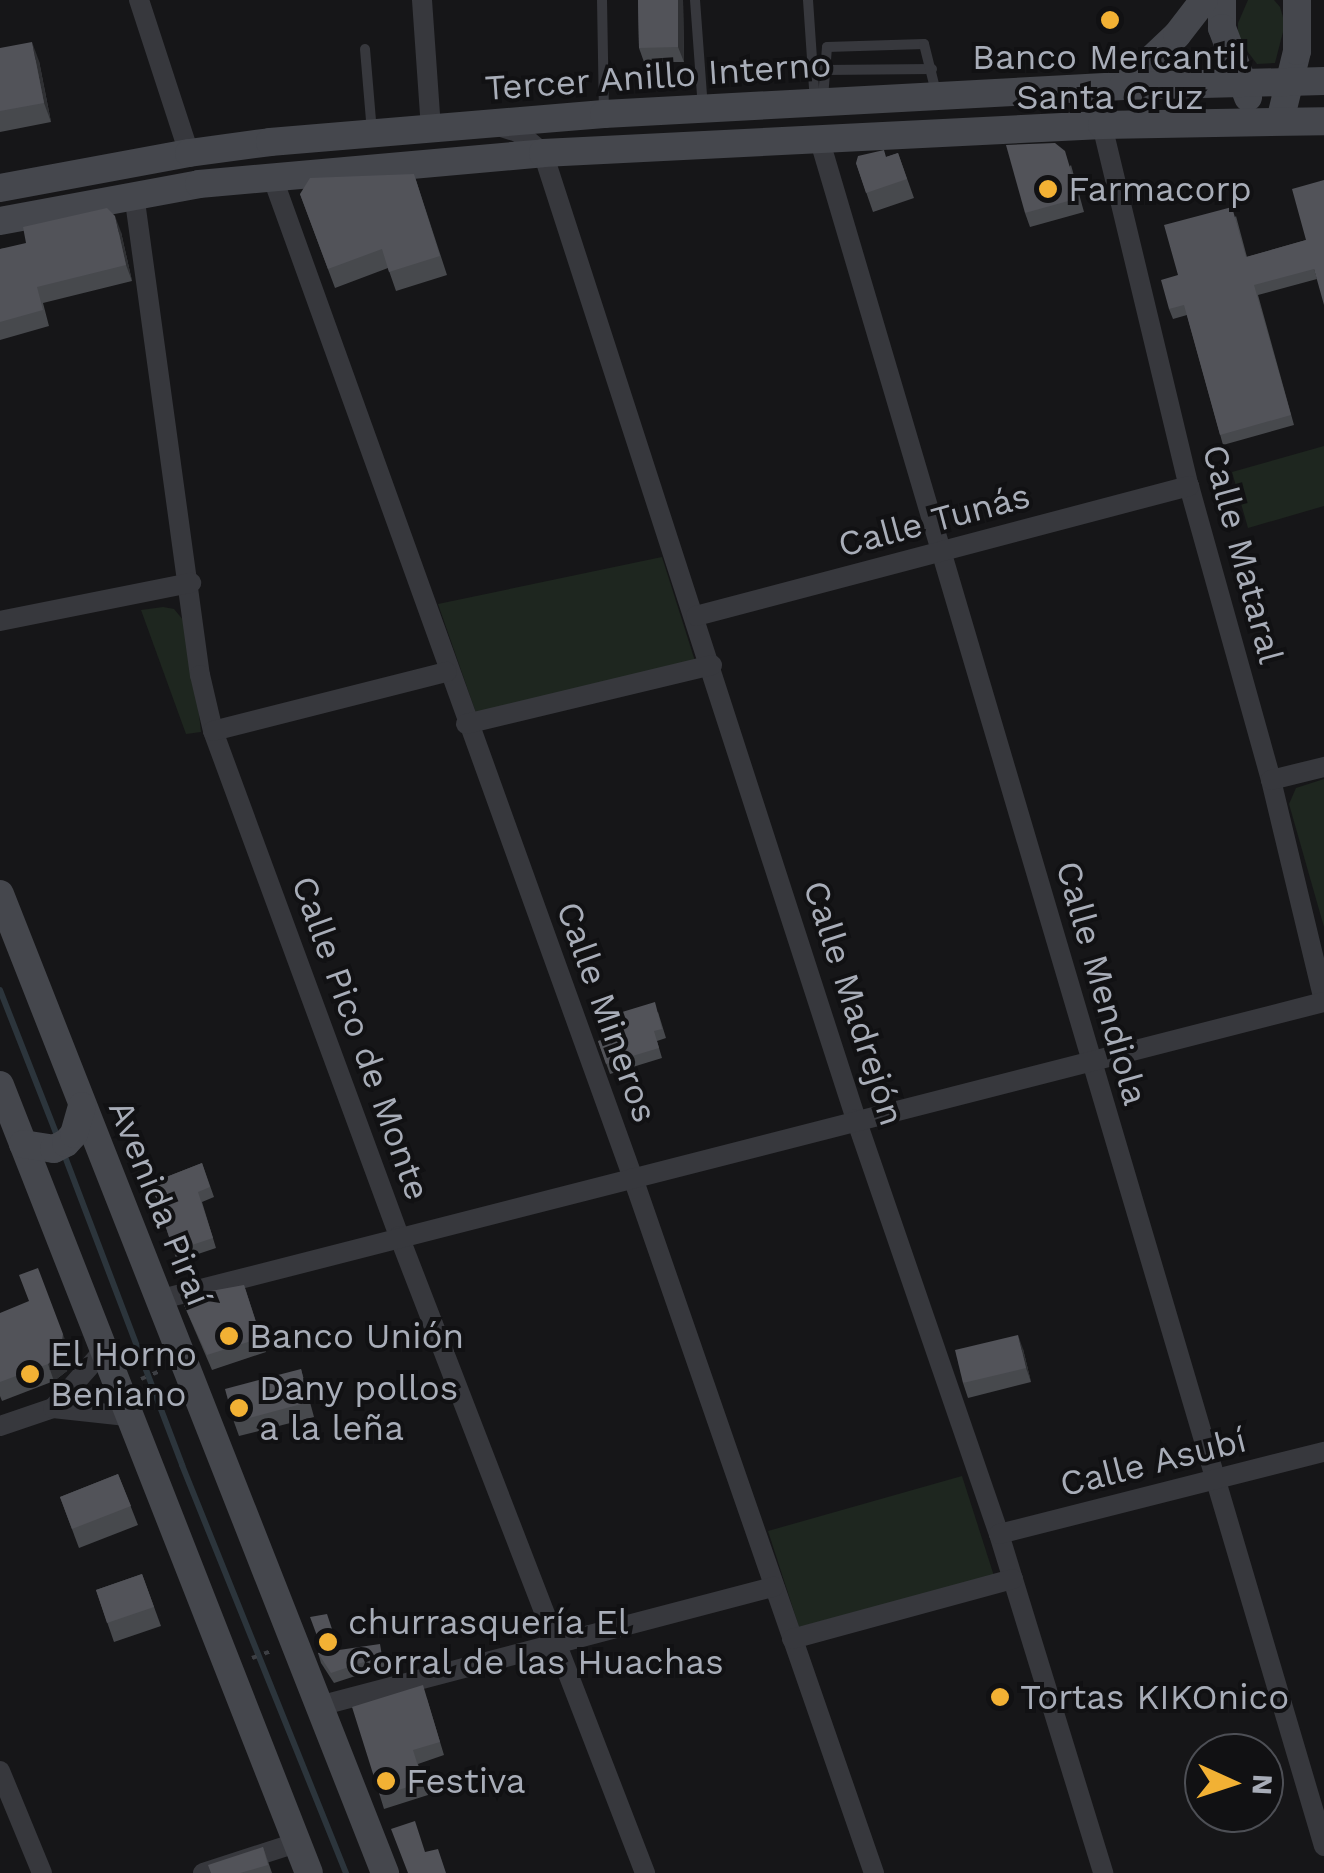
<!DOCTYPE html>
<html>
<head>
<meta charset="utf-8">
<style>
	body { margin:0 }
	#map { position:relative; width:1324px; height:1873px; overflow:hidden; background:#161618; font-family:"Work Sans",sans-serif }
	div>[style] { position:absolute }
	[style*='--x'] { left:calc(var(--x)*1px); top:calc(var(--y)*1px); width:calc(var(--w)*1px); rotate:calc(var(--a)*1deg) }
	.green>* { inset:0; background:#1e261f }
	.stream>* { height:6px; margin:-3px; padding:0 3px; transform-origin:3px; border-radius:3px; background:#2c353c }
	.path>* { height:4px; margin-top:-2px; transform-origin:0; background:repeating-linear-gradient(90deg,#3d3f44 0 5px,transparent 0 13px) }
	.lane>* { height:10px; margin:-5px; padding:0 5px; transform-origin:5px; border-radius:5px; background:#37383d }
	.street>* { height:20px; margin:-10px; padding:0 10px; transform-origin:10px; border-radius:10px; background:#37383d }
	.secondary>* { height:28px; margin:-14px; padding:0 14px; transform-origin:14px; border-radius:14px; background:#45474d }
	.wall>* { inset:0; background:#47494d }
	.shaded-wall>* { inset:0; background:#2f3033 }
	.building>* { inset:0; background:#525359 }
	.dots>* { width:28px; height:28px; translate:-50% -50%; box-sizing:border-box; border:5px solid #111113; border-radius:50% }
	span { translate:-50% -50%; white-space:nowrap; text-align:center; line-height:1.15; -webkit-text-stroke:8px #111113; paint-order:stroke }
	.poi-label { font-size:35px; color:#a8adb8 }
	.left { translate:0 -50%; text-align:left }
	.street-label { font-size:35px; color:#a8adb8 }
	.north { position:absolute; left:1184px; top:1733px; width:100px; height:100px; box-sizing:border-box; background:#111113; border:2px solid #4d4f55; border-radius:50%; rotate:93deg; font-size:28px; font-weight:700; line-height:40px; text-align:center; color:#a8adb8 }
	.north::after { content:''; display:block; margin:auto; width:35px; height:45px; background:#f2b134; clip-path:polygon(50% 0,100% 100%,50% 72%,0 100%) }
</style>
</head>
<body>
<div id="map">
	<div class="green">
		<div style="clip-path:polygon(1248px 0,1274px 0,1280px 7px,1285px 24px,1275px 63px,1257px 64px,1238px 39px,1238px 23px)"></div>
		<div style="clip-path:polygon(1324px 446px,1324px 506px,1248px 528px,1232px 472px)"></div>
		<div style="clip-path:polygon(662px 557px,695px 661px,476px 713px,438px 604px)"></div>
		<div style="clip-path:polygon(163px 607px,174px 609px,189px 627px,201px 732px,186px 734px,141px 610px)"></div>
		<div style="clip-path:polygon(1324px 779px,1324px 927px,1289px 804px,1296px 788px)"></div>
		<div style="clip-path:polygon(962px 1476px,994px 1576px,799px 1627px,768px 1531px)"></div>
	</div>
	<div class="stream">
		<div style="--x:0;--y:990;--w:159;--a:68.6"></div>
		<div style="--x:64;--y:1154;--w:333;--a:69.2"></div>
		<div style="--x:182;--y:1465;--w:440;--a:68.1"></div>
	</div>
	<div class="path">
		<div style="--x:141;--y:1379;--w:21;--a:-23"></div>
		<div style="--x:252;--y:1658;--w:20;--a:-20"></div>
	</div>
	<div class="lane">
		<div style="--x:602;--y:0;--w:113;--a:89"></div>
		<div style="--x:695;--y:0;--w:109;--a:85.8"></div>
		<div style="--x:808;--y:0;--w:102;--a:86.1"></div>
		<div style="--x:365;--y:49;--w:84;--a:85.2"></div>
		<div style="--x:824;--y:70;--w:108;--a:-0.5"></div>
		<div style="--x:823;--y:98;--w:51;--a:-85.5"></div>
		<div style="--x:827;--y:47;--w:97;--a:-1.8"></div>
		<div style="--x:924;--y:44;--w:54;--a:76"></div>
	</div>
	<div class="street">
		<div style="--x:139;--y:0;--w:161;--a:71.9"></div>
		<div style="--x:422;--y:0;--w:129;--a:86"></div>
		<div style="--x:1102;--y:125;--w:371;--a:76.5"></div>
		<div style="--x:1189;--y:486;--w:305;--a:74.4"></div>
		<div style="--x:1271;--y:780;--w:226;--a:76.5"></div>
		<div style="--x:498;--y:126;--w:21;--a:17"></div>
		<div style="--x:518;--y:132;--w:33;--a:40"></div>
		<div style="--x:543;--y:153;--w:1015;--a:72.05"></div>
		<div style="--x:856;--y:1119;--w:439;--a:71"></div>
		<div style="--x:999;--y:1534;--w:355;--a:72.9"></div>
		<div style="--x:819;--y:138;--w:1781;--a:73.53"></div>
		<div style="--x:272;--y:176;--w:1065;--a:70.19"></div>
		<div style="--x:633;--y:1178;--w:736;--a:70.88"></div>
		<div style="--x:134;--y:194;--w:486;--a:82.2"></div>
		<div style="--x:200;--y:675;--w:57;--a:76.9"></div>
		<div style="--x:213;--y:731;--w:538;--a:69.78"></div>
		<div style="--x:399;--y:1236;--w:683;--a:68.88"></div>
		<div style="--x:696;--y:616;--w:510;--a:-14.77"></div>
		<div style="--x:0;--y:621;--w:195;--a:-11.3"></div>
		<div style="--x:466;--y:724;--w:253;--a:-13.5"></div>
		<div style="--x:213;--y:731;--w:241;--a:-14.2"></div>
		<div style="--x:1271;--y:780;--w:55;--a:-13.8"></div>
		<div style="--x:158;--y:1300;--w:1203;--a:-14.34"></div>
		<div style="--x:53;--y:1408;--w:76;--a:-48.7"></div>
		<div style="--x:0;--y:1426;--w:56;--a:-18.8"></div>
		<div style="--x:53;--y:1408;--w:74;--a:6.2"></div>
		<div style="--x:999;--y:1534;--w:335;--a:-14.2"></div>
		<div style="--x:792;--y:1639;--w:229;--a:-15.2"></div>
		<div style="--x:319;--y:1706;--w:470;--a:-14.7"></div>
		<div style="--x:0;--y:1771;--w:110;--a:67.6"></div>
		<div style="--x:203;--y:1873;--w:98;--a:-17.9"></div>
	</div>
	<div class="secondary">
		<div style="--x:1222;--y:0;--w:28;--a:90"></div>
		<div style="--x:1222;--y:28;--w:74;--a:69.4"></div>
		<div style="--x:1123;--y:86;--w:74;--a:-43.4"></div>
		<div style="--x:1177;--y:35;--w:44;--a:-52.4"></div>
		<div style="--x:1280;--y:121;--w:72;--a:-76.3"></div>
		<div style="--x:1297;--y:51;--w:51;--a:-90"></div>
		<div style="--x:0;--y:188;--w:192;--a:-10.5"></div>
		<div style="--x:189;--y:153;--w:82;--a:-7.7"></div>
		<div style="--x:270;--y:142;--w:335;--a:-4.8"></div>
		<div style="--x:604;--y:114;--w:520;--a:-3.09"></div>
		<div style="--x:1123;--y:86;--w:201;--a:-1.4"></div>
		<div style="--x:0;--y:221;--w:202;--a:-10.5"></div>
		<div style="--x:199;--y:184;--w:345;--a:-5.1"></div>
		<div style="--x:543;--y:153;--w:560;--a:-2.87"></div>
		<div style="--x:1102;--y:125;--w:222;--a:-1"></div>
		<div style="--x:0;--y:894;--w:1052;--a:68.53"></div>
		<div style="--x:0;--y:1085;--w:846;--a:68.59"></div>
		<div style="--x:23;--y:1144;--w:31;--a:9"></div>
		<div style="--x:54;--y:1149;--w:13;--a:-27"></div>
		<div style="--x:66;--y:1143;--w:12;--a:-48"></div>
		<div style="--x:74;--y:1134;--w:29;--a:-74"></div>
	</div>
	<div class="wall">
		<div style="clip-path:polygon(638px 0,683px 0,684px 62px,644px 62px,639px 48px)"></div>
		<div style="clip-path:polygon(0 48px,39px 61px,51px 122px,0 132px)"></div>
		<div style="clip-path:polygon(898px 153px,914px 198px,873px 212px,856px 163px,886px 157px)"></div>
		<div style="clip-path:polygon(1071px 165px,1084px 212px,1030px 227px,1025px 213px)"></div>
		<div style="clip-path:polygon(414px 174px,447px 275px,396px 291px,388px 268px,335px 288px,300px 194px)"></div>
		<div style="clip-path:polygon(1236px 216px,1247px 257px,1306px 240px,1317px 279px,1258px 295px,1294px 425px,1223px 445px,1187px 315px,1173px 319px,1169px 309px,1178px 275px)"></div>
		<div style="clip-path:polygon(121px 232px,132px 281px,43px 303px,49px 326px,0 340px,0 249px)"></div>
		<div style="clip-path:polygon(658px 1012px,666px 1038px,657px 1041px,662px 1058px,610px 1074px,598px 1041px,615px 1036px)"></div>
		<div style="clip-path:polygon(202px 1163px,214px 1197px,202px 1202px,216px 1248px,177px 1261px,151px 1183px)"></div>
		<div style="clip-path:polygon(244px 1285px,266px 1352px,212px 1370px,184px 1305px)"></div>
		<div style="clip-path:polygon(0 1313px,69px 1351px,67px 1371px,54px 1381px,2px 1401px,0 1396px)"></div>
		<div style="clip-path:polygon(1023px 1349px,1031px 1382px,968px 1398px,963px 1383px)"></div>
		<div style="clip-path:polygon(301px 1369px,314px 1417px,239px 1436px,234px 1422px)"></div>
		<div style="clip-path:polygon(118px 1474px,138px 1525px,79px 1548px,60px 1497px)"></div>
		<div style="clip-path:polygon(142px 1574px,161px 1626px,114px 1642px,96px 1590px)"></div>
		<div style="clip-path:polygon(339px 1650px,384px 1654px,386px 1666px,334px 1683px,321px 1663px,318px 1653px)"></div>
		<div style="clip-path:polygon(427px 1699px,444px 1755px,418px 1764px,428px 1795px,384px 1809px,380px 1796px)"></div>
		<div style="clip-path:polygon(263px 1847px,272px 1873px,211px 1873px)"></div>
	</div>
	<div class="shaded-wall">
		<div style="clip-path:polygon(678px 0,683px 0,684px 62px,678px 47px)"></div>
		<div style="clip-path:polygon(32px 42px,39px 61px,51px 122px,44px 103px)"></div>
		<div style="clip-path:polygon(115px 216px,121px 232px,132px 281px,126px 265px)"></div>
		<div style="clip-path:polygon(63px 1334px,69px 1351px,67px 1371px,54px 1381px,48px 1364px)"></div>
		<div style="clip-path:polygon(1018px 1335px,1023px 1349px,1031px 1382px,1026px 1368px)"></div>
	</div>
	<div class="building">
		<div style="clip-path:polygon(638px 0,678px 0,678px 47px,639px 48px)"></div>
		<div style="clip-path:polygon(32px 42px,44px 103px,0 111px,0 48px)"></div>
		<div style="clip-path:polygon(1055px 143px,1065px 151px,1079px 198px,1025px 213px,1006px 145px)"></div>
		<div style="clip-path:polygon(884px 150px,886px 157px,898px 153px,907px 179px,866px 193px,856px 163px,858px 156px)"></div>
		<div style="clip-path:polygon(414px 174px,440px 256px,389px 272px,382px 249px,328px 269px,300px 194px,310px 178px)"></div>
		<div style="clip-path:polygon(1324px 180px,1324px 305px,1314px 269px,1254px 285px,1291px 415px,1220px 435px,1184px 305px,1169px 309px,1161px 280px,1178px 275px,1164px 225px,1232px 207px,1246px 257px,1306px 240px,1292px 189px)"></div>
		<div style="clip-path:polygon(107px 208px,115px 216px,126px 265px,37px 287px,43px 310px,0 322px,0 249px,26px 243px,23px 227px)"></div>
		<div style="clip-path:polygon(655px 1002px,662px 1029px,654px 1031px,659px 1048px,606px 1064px,598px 1041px,615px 1036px,609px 1016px)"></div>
		<div style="clip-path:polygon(202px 1163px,210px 1187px,198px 1192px,213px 1238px,174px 1251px,151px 1183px)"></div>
		<div style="clip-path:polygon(38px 1268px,63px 1334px,60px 1354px,48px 1364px,0 1382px,0 1313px,29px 1301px,19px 1275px)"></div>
		<div style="clip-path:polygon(244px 1285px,261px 1338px,207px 1355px,184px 1305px,189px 1295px)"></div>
		<div style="clip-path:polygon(1018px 1335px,1026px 1368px,963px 1383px,955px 1350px)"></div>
		<div style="clip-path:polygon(301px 1369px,309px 1402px,234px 1422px,225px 1389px)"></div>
		<div style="clip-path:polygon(118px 1474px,131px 1506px,72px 1529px,60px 1497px)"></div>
		<div style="clip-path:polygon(142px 1574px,154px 1607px,107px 1623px,96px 1590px)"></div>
		<div style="clip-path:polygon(327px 1614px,339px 1650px,380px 1644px,382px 1656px,331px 1673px,318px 1653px,323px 1652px,310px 1617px)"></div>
		<div style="clip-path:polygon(423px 1685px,440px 1742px,413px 1750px,423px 1782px,380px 1796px,352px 1707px)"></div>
		<div style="clip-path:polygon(415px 1821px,425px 1852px,438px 1849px,446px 1873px,408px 1873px,391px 1829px)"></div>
		<div style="clip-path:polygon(263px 1847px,268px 1865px,240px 1873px,211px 1873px,208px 1865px)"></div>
	</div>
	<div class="dots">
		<div style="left:1110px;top:20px;background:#f2b134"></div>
		<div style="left:1048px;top:189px;background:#f2b134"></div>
		<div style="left:229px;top:1336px;background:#f2b134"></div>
		<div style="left:30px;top:1374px;background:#f2b134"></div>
		<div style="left:239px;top:1408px;background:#f2b134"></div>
		<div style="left:328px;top:1642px;background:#f2b134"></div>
		<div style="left:1000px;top:1697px;background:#f2b134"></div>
		<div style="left:386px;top:1781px;background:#f2b134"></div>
	</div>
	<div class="poi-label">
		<span style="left:1110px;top:77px">Banco Mercantil<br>Santa Cruz</span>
		<span class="left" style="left:1068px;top:189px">Farmacorp</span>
		<span class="left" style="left:249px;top:1336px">Banco Unión</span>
		<span class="left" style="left:50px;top:1374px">El Horno<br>Beniano</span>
		<span class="left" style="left:259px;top:1408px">Dany pollos<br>a la leña</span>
		<span class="left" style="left:348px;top:1642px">churrasquería El<br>Corral de las Huachas</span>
		<span class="left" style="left:1020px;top:1697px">Tortas KIKOnico</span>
		<span class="left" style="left:406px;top:1781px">Festiva</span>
	</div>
	<div class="street-label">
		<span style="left:658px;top:76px;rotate:-4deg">Tercer Anillo Interno</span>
		<span style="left:934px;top:520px;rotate:-15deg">Calle Tunás</span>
		<span style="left:1243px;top:554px;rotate:75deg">Calle Mataral</span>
		<span style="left:1102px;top:983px;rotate:74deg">Calle Mendiola</span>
		<span style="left:854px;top:1003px;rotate:72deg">Calle Madrejón</span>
		<span style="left:607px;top:1012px;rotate:70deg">Calle Mineros</span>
		<span style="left:361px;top:1038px;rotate:70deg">Calle Pico de Monte</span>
		<span style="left:160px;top:1203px;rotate:68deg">Avenida Piraí</span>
		<span style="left:1153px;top:1462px;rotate:-14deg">Calle Asubí</span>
	</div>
	<div class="north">N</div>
</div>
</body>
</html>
